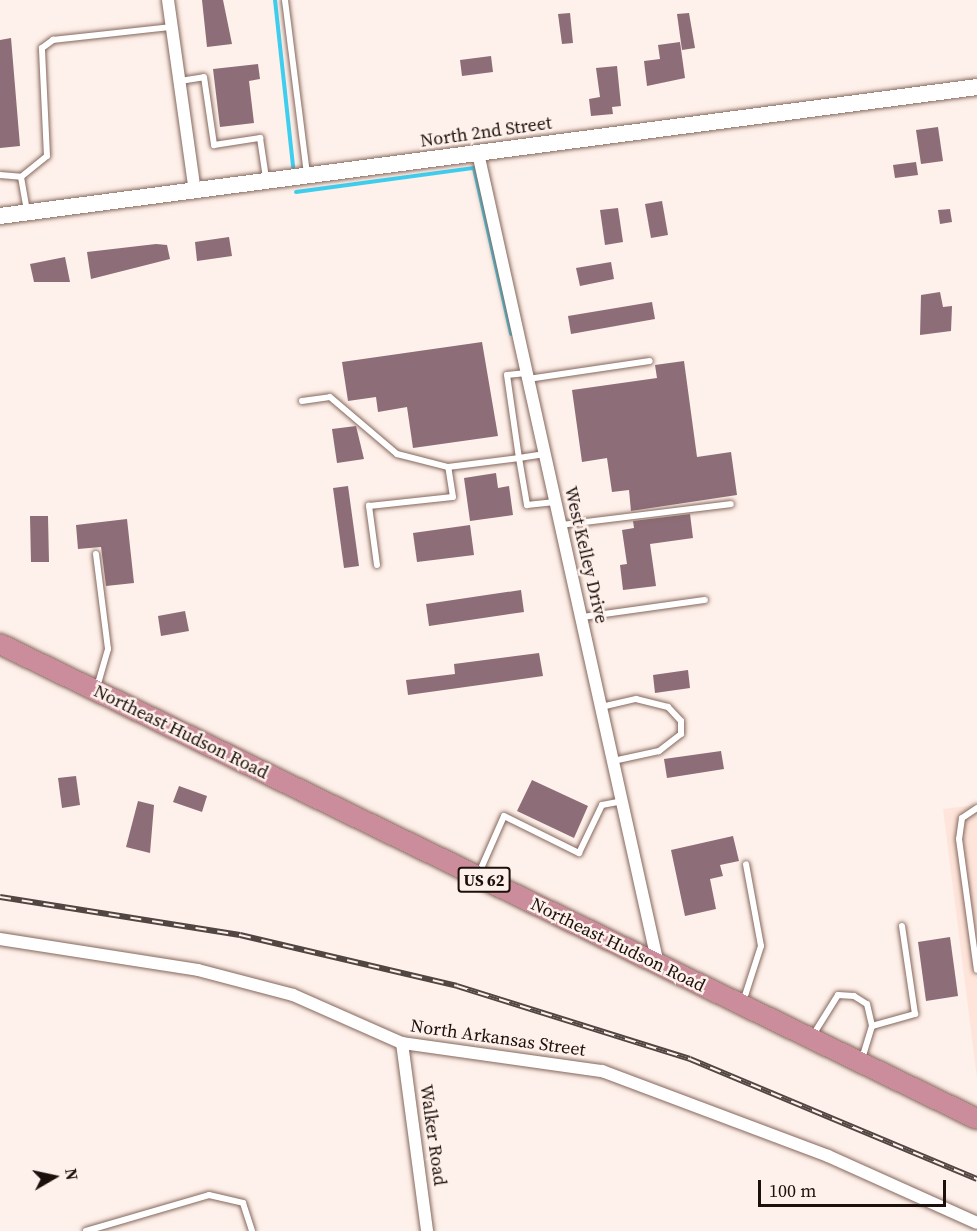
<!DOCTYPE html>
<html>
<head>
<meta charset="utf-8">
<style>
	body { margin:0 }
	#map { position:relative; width:977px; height:1231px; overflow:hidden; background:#fef0ea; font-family:"Source Serif 4",serif }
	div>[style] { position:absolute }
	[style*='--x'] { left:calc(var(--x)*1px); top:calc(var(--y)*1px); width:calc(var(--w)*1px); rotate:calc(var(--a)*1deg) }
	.built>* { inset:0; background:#fee4da }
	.stream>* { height:4px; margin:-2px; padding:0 2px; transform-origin:2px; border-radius:2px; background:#3eceee }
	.building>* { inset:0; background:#8c6d78 }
	.roads { filter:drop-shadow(0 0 2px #85675c) drop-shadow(0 0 2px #85675c) }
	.service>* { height:6px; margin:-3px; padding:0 3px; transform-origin:3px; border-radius:3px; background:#fff }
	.minor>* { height:12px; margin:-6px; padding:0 6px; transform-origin:6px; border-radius:6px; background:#fff }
	.secondary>* { height:16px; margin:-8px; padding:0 8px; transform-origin:8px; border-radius:8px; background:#fff }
	.trunk>* { height:20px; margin:-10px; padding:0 10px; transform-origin:10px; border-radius:10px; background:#cb8c9c }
	.rail>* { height:6px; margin-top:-3px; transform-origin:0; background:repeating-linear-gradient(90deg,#fef0ea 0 11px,#524642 0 22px); box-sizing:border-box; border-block:2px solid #524642 }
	span { translate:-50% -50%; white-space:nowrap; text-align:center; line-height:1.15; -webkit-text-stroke:5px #fef0ea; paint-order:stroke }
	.shield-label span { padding:2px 4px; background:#fef0ea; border:2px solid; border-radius:4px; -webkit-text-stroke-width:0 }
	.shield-label { font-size:16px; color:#1c100c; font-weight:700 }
	.street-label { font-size:18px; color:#1c100c }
	.north { position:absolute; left:24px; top:1147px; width:60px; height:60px; -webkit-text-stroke:4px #fef0ea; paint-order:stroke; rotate:81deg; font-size:16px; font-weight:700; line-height:24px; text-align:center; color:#1c100c }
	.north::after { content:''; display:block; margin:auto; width:21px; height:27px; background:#1c100c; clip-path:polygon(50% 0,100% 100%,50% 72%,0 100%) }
	.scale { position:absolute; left:758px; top:1180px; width:188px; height:27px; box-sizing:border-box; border:3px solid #1c100c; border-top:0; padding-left:8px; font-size:18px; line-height:21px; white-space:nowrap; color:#1c100c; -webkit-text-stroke:4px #fef0ea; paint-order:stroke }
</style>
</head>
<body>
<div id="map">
	<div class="built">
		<div style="clip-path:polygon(977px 805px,977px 1078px,943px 809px)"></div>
	</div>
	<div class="stream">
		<div style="--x:275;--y:0;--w:168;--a:83.8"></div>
		<div style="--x:296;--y:192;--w:180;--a:-7.7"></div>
		<div style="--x:474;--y:168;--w:170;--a:77.4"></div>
	</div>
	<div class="building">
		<div style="clip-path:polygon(202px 0,223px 0,232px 44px,207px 47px)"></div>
		<div style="clip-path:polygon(570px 13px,573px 43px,562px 44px,558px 14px)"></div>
		<div style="clip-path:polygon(689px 13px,695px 48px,682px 50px,677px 14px)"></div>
		<div style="clip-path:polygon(11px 38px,20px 146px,0 148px,0 40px)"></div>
		<div style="clip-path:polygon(680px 42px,685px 78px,647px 86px,644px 61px,660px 59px,658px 45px)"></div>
		<div style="clip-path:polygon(491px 56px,493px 72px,462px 76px,460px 60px)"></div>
		<div style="clip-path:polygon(258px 64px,260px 79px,249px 81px,254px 123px,220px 127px,213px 69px)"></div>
		<div style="clip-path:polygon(617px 66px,621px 106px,612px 107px,613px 114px,591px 116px,589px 99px,600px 97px,596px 68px)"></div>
		<div style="clip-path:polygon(938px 127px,943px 161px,921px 164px,916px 130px)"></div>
		<div style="clip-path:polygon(916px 162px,918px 175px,895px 178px,893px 165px)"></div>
		<div style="clip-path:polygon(662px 201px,668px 235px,651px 238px,645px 204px)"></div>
		<div style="clip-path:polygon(618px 208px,623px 242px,605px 245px,600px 210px)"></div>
		<div style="clip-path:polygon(950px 209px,952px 222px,940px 224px,938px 210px)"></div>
		<div style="clip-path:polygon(229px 237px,232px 256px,197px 261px,195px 242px)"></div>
		<div style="clip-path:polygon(156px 244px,167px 245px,170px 259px,91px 279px,87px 252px)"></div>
		<div style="clip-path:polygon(65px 257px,70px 282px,34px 282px,30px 264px)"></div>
		<div style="clip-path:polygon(611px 262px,614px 279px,580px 286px,576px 268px)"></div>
		<div style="clip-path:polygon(940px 292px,943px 307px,952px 306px,951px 331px,920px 335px,921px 295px)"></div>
		<div style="clip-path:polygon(652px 302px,655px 319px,571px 334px,568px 316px)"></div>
		<div style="clip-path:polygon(482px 342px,498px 436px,413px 448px,407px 407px,378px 412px,376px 397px,348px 401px,342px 362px)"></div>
		<div style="clip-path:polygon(684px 361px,697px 457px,731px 452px,737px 495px,631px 511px,629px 490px,612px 492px,607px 458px,582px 462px,572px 390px,657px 378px,655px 365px)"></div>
		<div style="clip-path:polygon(356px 426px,364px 459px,337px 463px,332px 429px)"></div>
		<div style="clip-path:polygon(496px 473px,498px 488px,509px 486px,513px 515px,470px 521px,464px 478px)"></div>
		<div style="clip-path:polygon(348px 486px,359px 566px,344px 568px,333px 488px)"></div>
		<div style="clip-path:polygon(690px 514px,693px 538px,650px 544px,656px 586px,623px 590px,620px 565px,627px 564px,622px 530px,634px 528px,633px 521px)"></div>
		<div style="clip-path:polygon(30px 516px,48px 516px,49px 562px,31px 562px)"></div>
		<div style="clip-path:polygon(127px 519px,134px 583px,106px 586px,101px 547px,78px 549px,76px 525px)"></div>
		<div style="clip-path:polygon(470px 525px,474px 555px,417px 562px,413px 533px)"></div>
		<div style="clip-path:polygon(521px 590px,524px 612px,429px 626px,426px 604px)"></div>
		<div style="clip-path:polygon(185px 611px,189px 631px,161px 636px,158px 616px)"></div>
		<div style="clip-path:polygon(539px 653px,543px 676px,408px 695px,406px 680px,455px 674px,454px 664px)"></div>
		<div style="clip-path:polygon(688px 670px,690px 688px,655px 693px,653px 675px)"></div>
		<div style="clip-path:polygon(721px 751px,724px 769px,667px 778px,664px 759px)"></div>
		<div style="clip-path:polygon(76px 776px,80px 805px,62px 808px,58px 778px)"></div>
		<div style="clip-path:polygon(532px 780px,588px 806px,574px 838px,517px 811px)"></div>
		<div style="clip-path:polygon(179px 786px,207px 796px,202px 812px,173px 802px)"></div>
		<div style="clip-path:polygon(138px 801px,154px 805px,150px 853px,126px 847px)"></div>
		<div style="clip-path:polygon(733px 836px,739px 861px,720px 865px,723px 876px,710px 879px,716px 909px,685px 916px,671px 850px)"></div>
		<div style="clip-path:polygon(950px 937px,958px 996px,926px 1001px,918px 942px)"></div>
	</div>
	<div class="roads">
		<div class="service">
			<div style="--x:285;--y:0;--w:176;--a:82.8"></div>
			<div style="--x:180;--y:81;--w:24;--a:-9"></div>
			<div style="--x:204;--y:77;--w:69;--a:81.6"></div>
			<div style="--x:214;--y:145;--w:47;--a:-8.7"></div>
			<div style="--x:260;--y:138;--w:40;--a:81.5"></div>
			<div style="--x:0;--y:175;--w:21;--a:5"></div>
			<div style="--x:21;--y:177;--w:35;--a:80"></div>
			<div style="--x:21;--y:177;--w:33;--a:-39"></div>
			<div style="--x:47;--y:156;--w:108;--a:-92.7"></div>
			<div style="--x:42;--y:48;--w:14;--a:-36"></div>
			<div style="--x:53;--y:40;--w:119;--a:-6.3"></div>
			<div style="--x:526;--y:373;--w:19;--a:174"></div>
			<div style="--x:507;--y:375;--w:84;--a:81.8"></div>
			<div style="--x:519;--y:458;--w:26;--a:-9"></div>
			<div style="--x:528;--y:379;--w:123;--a:-8.4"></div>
			<div style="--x:302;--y:401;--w:28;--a:-8"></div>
			<div style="--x:330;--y:397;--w:88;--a:40.4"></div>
			<div style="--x:397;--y:454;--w:53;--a:14.3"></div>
			<div style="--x:561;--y:525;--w:171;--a:-7"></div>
			<div style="--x:96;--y:554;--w:96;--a:82.8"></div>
			<div style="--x:108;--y:649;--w:40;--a:106"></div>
			<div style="--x:377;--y:565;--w:60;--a:-97.7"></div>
			<div style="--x:369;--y:506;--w:84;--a:-6.1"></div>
			<div style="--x:453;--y:497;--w:30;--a:-99"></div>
			<div style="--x:448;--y:467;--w:72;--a:-7.2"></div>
			<div style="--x:519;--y:458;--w:48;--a:80.3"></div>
			<div style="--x:527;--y:505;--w:28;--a:-6"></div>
			<div style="--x:582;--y:617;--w:124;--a:-7.9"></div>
			<div style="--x:601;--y:707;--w:36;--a:-13"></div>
			<div style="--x:636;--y:699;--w:33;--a:14"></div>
			<div style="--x:668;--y:707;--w:19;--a:47"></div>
			<div style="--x:681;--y:721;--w:13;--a:90"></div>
			<div style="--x:681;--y:734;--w:28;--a:142"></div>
			<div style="--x:659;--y:751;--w:47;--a:167.7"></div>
			<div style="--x:977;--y:808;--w:18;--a:146"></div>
			<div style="--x:962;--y:818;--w:21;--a:98"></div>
			<div style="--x:959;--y:839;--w:132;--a:82.2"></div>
			<div style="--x:479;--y:873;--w:62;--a:-66.3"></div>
			<div style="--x:504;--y:816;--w:84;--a:26.3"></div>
			<div style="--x:579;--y:853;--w:53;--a:-64.4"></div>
			<div style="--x:602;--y:805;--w:20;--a:-11"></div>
			<div style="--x:743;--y:1002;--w:59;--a:-72.2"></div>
			<div style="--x:761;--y:946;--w:83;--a:-100.4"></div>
			<div style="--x:872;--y:1026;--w:45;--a:-15.6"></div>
			<div style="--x:915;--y:1014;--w:89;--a:-98.4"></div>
			<div style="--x:813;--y:1035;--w:47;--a:-58"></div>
			<div style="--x:838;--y:995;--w:16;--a:4"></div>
			<div style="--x:854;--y:996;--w:15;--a:32"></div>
			<div style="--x:867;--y:1004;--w:23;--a:77"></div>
			<div style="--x:872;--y:1026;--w:34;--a:107"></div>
			<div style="--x:86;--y:1231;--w:128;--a:-16.3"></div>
			<div style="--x:209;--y:1195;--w:35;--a:13"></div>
			<div style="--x:243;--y:1203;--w:29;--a:72"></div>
		</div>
		<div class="minor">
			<div style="--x:168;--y:0;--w:193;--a:82"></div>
			<div style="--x:478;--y:153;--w:831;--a:77.49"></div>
			<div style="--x:0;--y:939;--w:200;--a:8.9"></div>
			<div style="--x:198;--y:970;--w:98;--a:14.7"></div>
			<div style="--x:293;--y:995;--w:119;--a:23.8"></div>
			<div style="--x:402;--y:1043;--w:202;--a:8"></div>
			<div style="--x:602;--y:1071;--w:241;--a:20.6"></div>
			<div style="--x:828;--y:1156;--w:163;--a:24.2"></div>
			<div style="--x:402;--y:1043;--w:190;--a:82.4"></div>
		</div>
		<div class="secondary">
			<div style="--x:0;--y:216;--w:985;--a:-7.52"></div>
		</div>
		<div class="trunk">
			<div style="--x:0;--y:644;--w:1086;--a:25.93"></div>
		</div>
	</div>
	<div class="rail">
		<div style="--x:0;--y:897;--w:243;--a:9"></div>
		<div style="--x:240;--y:935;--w:223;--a:13.2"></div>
		<div style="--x:457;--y:986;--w:244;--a:17.4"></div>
		<div style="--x:690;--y:1059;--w:311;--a:22.7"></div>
	</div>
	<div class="shield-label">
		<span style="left:484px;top:880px">US 62</span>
	</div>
	<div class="street-label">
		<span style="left:486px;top:132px;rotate:-8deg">North 2nd Street</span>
		<span style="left:586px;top:555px;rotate:77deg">West Kelley Drive</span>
		<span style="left:181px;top:732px;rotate:26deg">Northeast Hudson Road</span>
		<span style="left:618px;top:945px;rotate:26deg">Northeast Hudson Road</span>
		<span style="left:498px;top:1038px;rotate:8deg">North Arkansas Street</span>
		<span style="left:433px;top:1135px;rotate:82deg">Walker Road</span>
	</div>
	<div class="north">N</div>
	<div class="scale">100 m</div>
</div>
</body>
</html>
